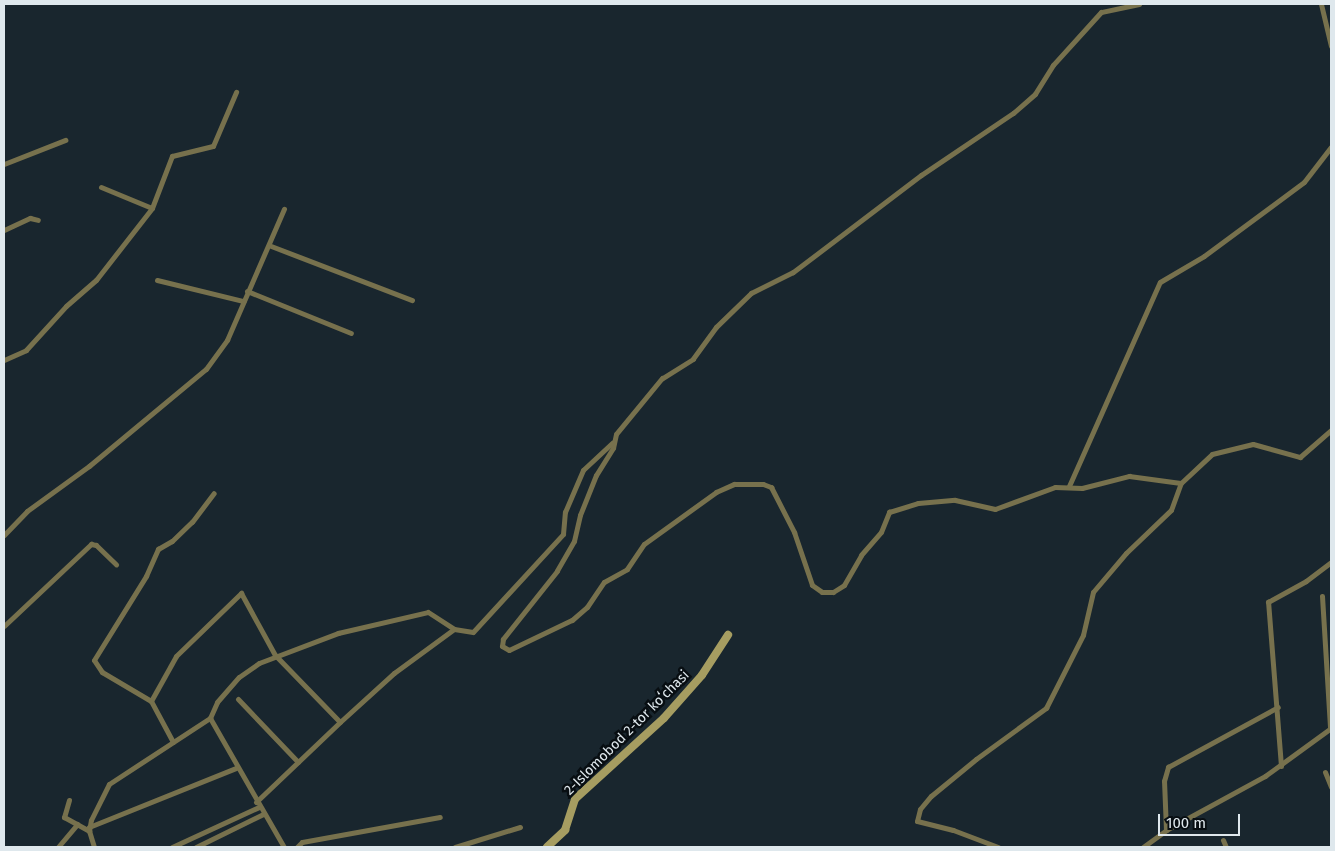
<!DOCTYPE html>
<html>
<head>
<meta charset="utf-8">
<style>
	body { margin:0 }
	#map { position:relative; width:1335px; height:851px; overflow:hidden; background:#19262e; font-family:"Fira Sans",sans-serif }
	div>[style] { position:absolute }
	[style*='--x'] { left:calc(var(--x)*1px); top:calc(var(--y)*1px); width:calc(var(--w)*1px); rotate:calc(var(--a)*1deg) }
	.street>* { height:5px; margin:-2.5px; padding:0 2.5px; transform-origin:2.5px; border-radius:2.5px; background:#77714d }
	.secondary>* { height:8px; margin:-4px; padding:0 4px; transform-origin:4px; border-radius:4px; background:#a69d61 }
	span { translate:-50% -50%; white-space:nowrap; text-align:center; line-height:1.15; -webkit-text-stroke:5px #080e12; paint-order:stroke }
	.street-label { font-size:14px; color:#dfe8ed }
	.frame { position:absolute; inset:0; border:5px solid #dfe8ed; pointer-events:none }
	.scale { position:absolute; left:1158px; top:814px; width:82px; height:22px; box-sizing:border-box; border:2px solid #dfe8ed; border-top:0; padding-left:6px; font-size:15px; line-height:18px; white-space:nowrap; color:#dfe8ed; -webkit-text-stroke:4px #080e12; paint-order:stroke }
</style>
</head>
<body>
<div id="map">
	<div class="street">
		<div style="--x:1139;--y:4;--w:39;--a:168"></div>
		<div style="--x:1101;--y:12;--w:72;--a:132.2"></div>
		<div style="--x:1053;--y:65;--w:34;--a:122"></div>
		<div style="--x:1035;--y:94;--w:29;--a:139"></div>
		<div style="--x:1013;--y:113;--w:111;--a:146"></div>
		<div style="--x:921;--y:175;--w:161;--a:142.8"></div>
		<div style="--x:793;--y:272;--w:47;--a:153.4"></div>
		<div style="--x:751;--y:293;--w:49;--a:135.8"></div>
		<div style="--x:716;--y:327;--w:39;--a:126"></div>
		<div style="--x:693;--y:359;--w:36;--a:148"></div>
		<div style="--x:662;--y:378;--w:72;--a:129.4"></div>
		<div style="--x:616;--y:434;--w:14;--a:102"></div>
		<div style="--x:613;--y:448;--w:32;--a:122"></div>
		<div style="--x:596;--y:475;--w:43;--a:111.8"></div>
		<div style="--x:580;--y:515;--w:27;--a:103"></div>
		<div style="--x:574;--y:541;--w:34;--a:120"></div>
		<div style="--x:557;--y:571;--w:87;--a:128.5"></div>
		<div style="--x:503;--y:639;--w:7;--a:98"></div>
		<div style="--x:502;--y:646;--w:8;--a:30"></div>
		<div style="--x:509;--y:650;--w:70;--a:-25.5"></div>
		<div style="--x:572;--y:620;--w:20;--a:-41"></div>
		<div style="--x:587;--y:607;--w:30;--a:-56"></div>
		<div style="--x:604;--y:582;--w:26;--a:-29"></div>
		<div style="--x:627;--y:569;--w:30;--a:-56"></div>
		<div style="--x:644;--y:544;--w:89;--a:-35.8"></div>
		<div style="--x:716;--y:492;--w:20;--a:-24"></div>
		<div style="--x:734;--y:484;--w:29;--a:0"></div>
		<div style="--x:763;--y:484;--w:9;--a:21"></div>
		<div style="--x:771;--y:487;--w:51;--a:62.9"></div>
		<div style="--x:794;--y:532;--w:56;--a:71.2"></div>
		<div style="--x:812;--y:585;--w:12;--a:35"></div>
		<div style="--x:822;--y:592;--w:11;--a:0"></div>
		<div style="--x:833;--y:592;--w:13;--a:-32"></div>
		<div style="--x:844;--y:585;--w:34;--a:-60"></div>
		<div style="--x:861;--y:555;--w:30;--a:-49"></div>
		<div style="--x:881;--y:532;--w:22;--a:-68"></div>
		<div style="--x:889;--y:512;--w:30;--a:-17"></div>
		<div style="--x:918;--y:503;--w:37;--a:-5"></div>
		<div style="--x:955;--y:500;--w:41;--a:12.7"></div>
		<div style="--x:995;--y:509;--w:64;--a:-20.1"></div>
		<div style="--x:1055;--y:487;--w:27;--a:2"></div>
		<div style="--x:1082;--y:488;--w:49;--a:-14.3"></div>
		<div style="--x:1129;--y:476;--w:52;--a:7.7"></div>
		<div style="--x:1321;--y:4;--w:43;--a:76.6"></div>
		<div style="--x:4;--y:164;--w:66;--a:-21.5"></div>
		<div style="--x:101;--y:187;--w:55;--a:22.4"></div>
		<div style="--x:4;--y:230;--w:29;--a:-25"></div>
		<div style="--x:30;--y:218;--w:8;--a:14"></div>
		<div style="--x:271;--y:246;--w:151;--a:21"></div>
		<div style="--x:157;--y:280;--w:89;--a:13.7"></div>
		<div style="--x:247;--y:291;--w:112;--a:22"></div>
		<div style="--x:4;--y:360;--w:24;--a:-24"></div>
		<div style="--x:26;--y:350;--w:59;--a:-47.7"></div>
		<div style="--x:66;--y:306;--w:40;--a:-41"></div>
		<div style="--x:96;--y:280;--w:91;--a:-52.1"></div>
		<div style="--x:152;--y:208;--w:56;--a:-69"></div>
		<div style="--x:172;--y:156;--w:42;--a:-13.7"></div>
		<div style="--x:213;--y:146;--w:59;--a:-66.9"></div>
		<div style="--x:1069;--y:486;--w:223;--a:-66"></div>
		<div style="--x:1160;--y:282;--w:51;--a:-30.6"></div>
		<div style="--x:1204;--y:256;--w:124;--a:-36.5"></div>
		<div style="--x:1304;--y:182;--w:44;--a:-52.4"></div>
		<div style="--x:4;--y:535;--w:33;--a:-46"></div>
		<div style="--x:27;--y:511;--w:77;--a:-36"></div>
		<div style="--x:89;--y:466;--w:152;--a:-39.7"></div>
		<div style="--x:206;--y:369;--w:36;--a:-54"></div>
		<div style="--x:227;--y:340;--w:143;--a:-66.5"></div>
		<div style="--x:1322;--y:596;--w:132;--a:86.5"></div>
		<div style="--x:4;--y:626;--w:120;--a:-43.3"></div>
		<div style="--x:91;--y:544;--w:5;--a:11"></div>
		<div style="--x:96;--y:545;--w:28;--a:44"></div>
		<div style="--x:238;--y:699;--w:87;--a:46.4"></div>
		<div style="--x:151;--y:701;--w:51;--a:-60.9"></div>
		<div style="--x:176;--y:656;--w:91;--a:-44.1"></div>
		<div style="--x:241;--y:593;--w:71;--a:61.3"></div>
		<div style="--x:275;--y:655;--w:93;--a:45.9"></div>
		<div style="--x:340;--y:722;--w:73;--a:-42.2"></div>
		<div style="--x:394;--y:673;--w:74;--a:-36.3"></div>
		<div style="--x:210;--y:718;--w:149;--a:60.2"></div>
		<div style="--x:173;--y:742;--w:47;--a:-118.2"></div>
		<div style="--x:151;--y:701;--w:57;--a:-149.4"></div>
		<div style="--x:102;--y:672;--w:14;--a:-124"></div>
		<div style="--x:94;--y:660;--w:99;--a:-58.2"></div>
		<div style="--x:146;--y:576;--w:30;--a:-66"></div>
		<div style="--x:158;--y:549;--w:16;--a:-30"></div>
		<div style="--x:172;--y:541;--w:28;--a:-44"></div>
		<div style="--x:192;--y:522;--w:36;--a:-53"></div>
		<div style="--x:1281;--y:766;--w:165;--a:-94.5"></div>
		<div style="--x:1268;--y:602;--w:43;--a:-28.9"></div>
		<div style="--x:1306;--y:581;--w:31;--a:-37"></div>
		<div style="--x:1325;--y:772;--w:16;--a:68"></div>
		<div style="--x:69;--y:800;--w:18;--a:106"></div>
		<div style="--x:64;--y:817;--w:29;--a:29"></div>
		<div style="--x:256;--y:802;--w:116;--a:-43.6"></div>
		<div style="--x:89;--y:827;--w:158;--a:-21.9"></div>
		<div style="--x:1166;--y:830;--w:49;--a:-92.3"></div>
		<div style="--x:1164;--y:781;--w:15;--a:-74"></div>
		<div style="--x:1168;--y:767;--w:125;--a:-28.6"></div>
		<div style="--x:1223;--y:840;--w:8;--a:67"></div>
		<div style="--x:58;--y:847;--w:30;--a:-50"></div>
		<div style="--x:94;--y:847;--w:17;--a:-107"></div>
		<div style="--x:89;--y:831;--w:11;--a:-80"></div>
		<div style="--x:91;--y:820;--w:40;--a:-63.4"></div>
		<div style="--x:109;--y:784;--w:121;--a:-33.2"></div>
		<div style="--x:210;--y:718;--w:17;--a:-66"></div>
		<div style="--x:217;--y:702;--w:33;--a:-49"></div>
		<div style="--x:239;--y:677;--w:24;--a:-35"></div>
		<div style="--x:259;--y:663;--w:85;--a:-20.8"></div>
		<div style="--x:338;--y:633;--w:92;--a:-13.1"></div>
		<div style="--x:428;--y:612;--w:31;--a:33"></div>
		<div style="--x:454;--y:629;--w:19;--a:9"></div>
		<div style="--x:473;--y:632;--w:133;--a:-47.4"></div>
		<div style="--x:563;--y:534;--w:22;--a:-85"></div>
		<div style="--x:565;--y:512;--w:46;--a:-66.8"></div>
		<div style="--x:583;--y:470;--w:40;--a:-43"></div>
		<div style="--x:172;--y:847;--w:96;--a:-24.7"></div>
		<div style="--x:196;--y:847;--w:75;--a:-26.2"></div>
		<div style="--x:297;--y:847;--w:7;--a:-45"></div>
		<div style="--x:302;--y:842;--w:140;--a:-10.3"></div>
		<div style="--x:455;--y:847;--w:68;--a:-17.1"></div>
		<div style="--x:998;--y:847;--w:48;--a:-159.3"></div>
		<div style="--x:953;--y:830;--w:37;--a:-166"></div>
		<div style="--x:917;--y:821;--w:12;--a:-76"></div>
		<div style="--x:920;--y:809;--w:17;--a:-50"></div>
		<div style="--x:931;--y:796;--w:58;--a:-39.4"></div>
		<div style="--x:976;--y:759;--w:87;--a:-36.1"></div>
		<div style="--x:1046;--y:708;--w:82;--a:-63.1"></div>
		<div style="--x:1083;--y:635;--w:44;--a:-76.9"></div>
		<div style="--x:1093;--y:592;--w:51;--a:-49.8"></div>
		<div style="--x:1126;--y:553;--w:62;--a:-43.7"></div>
		<div style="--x:1171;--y:510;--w:29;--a:-70"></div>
		<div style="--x:1181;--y:483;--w:42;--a:-43.1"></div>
		<div style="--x:1212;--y:454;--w:42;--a:-13.7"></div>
		<div style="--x:1253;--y:444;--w:49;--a:15.5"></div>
		<div style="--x:1300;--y:457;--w:41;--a:-41.1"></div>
		<div style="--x:1143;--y:847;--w:29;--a:-36"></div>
		<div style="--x:1166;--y:830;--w:113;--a:-28.6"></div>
		<div style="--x:1265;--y:776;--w:82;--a:-36"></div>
	</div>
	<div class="secondary">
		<div style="--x:547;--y:847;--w:25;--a:-43"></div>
		<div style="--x:565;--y:830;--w:33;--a:-72"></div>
		<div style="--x:575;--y:799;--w:120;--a:-42.3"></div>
		<div style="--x:664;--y:718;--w:57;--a:-48.5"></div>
		<div style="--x:702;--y:675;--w:48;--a:-57"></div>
	</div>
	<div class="street-label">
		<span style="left:627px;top:733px;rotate:-45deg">2-Islomobod 2-tor koʻchasi</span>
	</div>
	<div class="frame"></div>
	<div class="scale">100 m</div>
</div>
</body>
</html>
